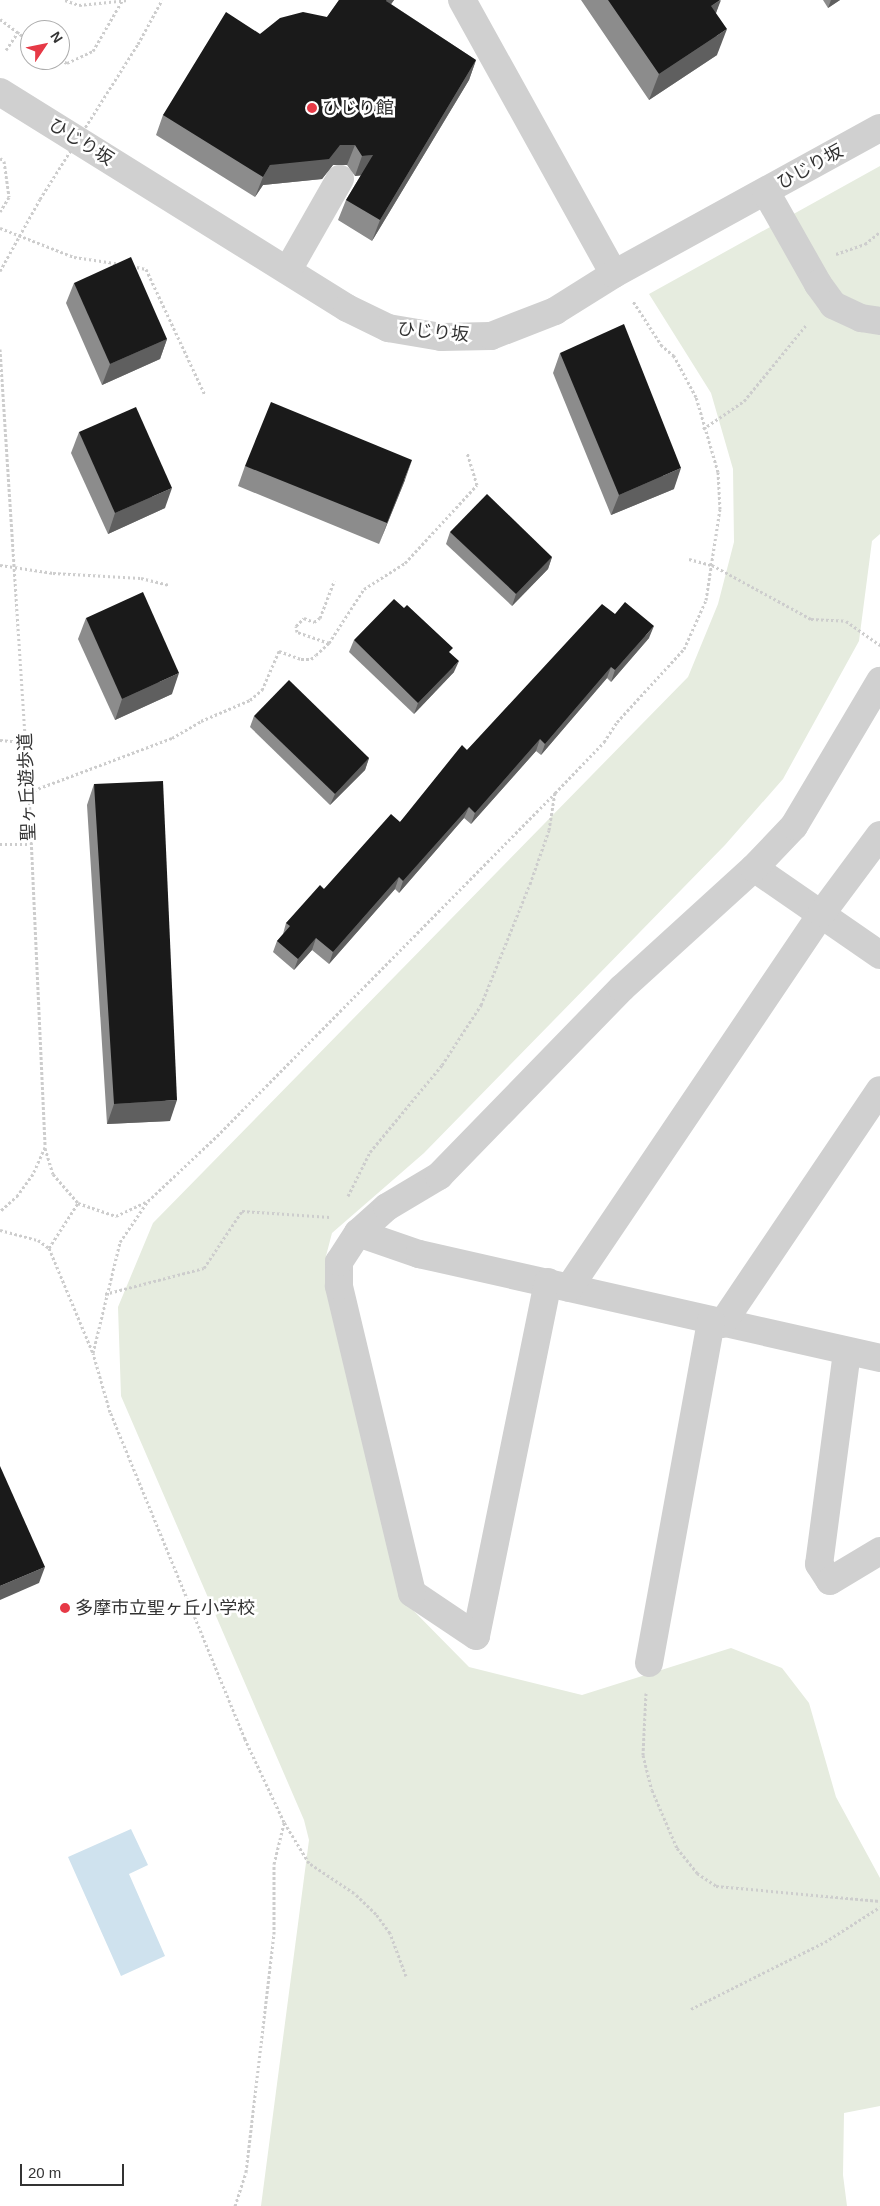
<!DOCTYPE html>
<html>
<head>
<meta charset="utf-8">
<style>
	body { margin:0 }
	#map { position:relative; width:880px; height:2206px; overflow:hidden; background:#fff; font-family:Helvetica,"Noto Sans JP",sans-serif }
	div>[style] { position:absolute }
	[style*='--x'] { left:calc(var(--x)*1px); top:calc(var(--y)*1px); width:calc(var(--w)*1px); rotate:calc(var(--a)*1deg) }
	.green>* { inset:0; background:#e6ecdf }
	.water>* { inset:0; background:#cfe2ee }
	.path>* { height:3px; margin-top:-1.5px; transform-origin:0; background:repeating-linear-gradient(90deg,#cdcdcd 0 2.5px,transparent 0 5px) }
	.minor>* { height:28px; margin:-14px; padding:0 14px; transform-origin:14px; border-radius:14px; background:#d0d0d0 }
	.path-bridge>* { height:3px; margin-top:-1.5px; transform-origin:0; background:repeating-linear-gradient(90deg,#cdcdcd 0 2.5px,transparent 0 5px) }
	.wall>* { inset:0; background:#8c8c8c }
	.shaded-wall>* { inset:0; background:#5f5f5f }
	.building>* { inset:0; background:#1a1a1a }
	.dots>* { width:14px; height:14px; translate:-50% -50%; box-sizing:border-box; border:2px solid #fff; border-radius:50% }
	span { translate:-50% -50%; white-space:nowrap; text-align:center; line-height:1.15; -webkit-text-stroke:5px #fff; paint-order:stroke }
	.poi-label { font-size:18px; color:#333 }
	.left { translate:0 -50%; text-align:left }
	.street-label { font-size:18px; color:#333 }
	.north { position:absolute; left:20px; top:20px; width:50px; height:50px; box-sizing:border-box; background:#fff; border:1px solid #adadad; border-radius:50%; rotate:56deg; font-size:14px; font-weight:700; line-height:20px; text-align:center; color:#333 }
	.north::after { content:''; display:block; margin:auto; width:18px; height:22px; background:#e63946; clip-path:polygon(50% 0,100% 100%,50% 72%,0 100%) }
	.scale { position:absolute; left:20px; top:2164px; width:104px; height:22px; box-sizing:border-box; border:2px solid #333; border-top:0; padding-left:6px; font-size:15px; line-height:18px; white-space:nowrap; color:#333; -webkit-text-stroke:4px #fff; paint-order:stroke }
</style>
</head>
<body>
<div id="map">
	<div class="green">
		<div style="clip-path:polygon(880px 166px,880px 534px,872px 541px,859px 641px,783px 779px,725px 845px,424px 1153px,332px 1233px,326px 1256px,403px 1600px,469px 1667px,582px 1695px,731px 1648px,782px 1668px,809px 1703px,836px 1797px,880px 1878px,880px 2106px,844px 2113px,843px 2175px,847px 2206px,261px 2206px,309px 1840px,304px 1820px,121px 1396px,118px 1307px,153px 1223px,688px 677px,718px 604px,734px 542px,733px 469px,711px 393px,649px 294px)"></div>
	</div>
	<div class="water">
		<div style="clip-path:polygon(131px 1829px,148px 1865px,129px 1874px,165px 1956px,121px 1976px,68px 1857px)"></div>
	</div>
	<div class="path">
		<div style="--x:65;--y:0;--w:15;--a:20"></div>
		<div style="--x:79;--y:5;--w:49;--a:-5.8"></div>
		<div style="--x:0;--y:19;--w:38;--a:37"></div>
		<div style="--x:138;--y:44;--w:50;--a:-61.4"></div>
		<div style="--x:6;--y:50;--w:23;--a:-56"></div>
		<div style="--x:60;--y:60;--w:8;--a:23"></div>
		<div style="--x:67;--y:63;--w:29;--a:-25"></div>
		<div style="--x:93;--y:51;--w:58;--a:-59.9"></div>
		<div style="--x:0;--y:158;--w:5;--a:37"></div>
		<div style="--x:4;--y:161;--w:36;--a:82"></div>
		<div style="--x:9;--y:197;--w:17;--a:121"></div>
		<div style="--x:0;--y:228;--w:79;--a:21.4"></div>
		<div style="--x:74;--y:257;--w:48;--a:8.5"></div>
		<div style="--x:836;--y:254;--w:31;--a:-19"></div>
		<div style="--x:865;--y:244;--w:19;--a:-39"></div>
		<div style="--x:132;--y:266;--w:14;--a:12"></div>
		<div style="--x:146;--y:269;--w:139;--a:64.9"></div>
		<div style="--x:0;--y:271;--w:82;--a:-60.9"></div>
		<div style="--x:0;--y:349;--w:444;--a:86.3"></div>
		<div style="--x:29;--y:792;--w:355;--a:87.4"></div>
		<div style="--x:45;--y:1147;--w:30;--a:114"></div>
		<div style="--x:33;--y:1174;--w:26;--a:126"></div>
		<div style="--x:18;--y:1195;--w:24;--a:138"></div>
		<div style="--x:703;--y:429;--w:50;--a:-34.3"></div>
		<div style="--x:744;--y:401;--w:99;--a:-50.7"></div>
		<div style="--x:689;--y:559;--w:24;--a:15"></div>
		<div style="--x:712;--y:565;--w:113;--a:28.6"></div>
		<div style="--x:811;--y:619;--w:35;--a:3"></div>
		<div style="--x:846;--y:621;--w:42;--a:35.2"></div>
		<div style="--x:0;--y:565;--w:54;--a:8.6"></div>
		<div style="--x:53;--y:573;--w:88;--a:3.3"></div>
		<div style="--x:141;--y:578;--w:29;--a:14"></div>
		<div style="--x:329;--y:643;--w:34;--a:-161"></div>
		<div style="--x:297;--y:632;--w:6;--a:-99"></div>
		<div style="--x:296;--y:626;--w:11;--a:-45"></div>
		<div style="--x:304;--y:618;--w:11;--a:22"></div>
		<div style="--x:314;--y:622;--w:7;--a:-34"></div>
		<div style="--x:320;--y:618;--w:40;--a:-69"></div>
		<div style="--x:0;--y:740;--w:25;--a:5"></div>
		<div style="--x:29;--y:792;--w:153;--a:-20.7"></div>
		<div style="--x:172;--y:738;--w:34;--a:-30"></div>
		<div style="--x:201;--y:721;--w:53;--a:-23.2"></div>
		<div style="--x:250;--y:700;--w:16;--a:-40"></div>
		<div style="--x:262;--y:690;--w:43;--a:-66.4"></div>
		<div style="--x:279;--y:651;--w:23;--a:20"></div>
		<div style="--x:301;--y:659;--w:10;--a:0"></div>
		<div style="--x:311;--y:659;--w:6;--a:-39"></div>
		<div style="--x:316;--y:655;--w:18;--a:-43"></div>
		<div style="--x:329;--y:643;--w:64;--a:-57.1"></div>
		<div style="--x:364;--y:589;--w:49;--a:-32.4"></div>
		<div style="--x:405;--y:563;--w:106;--a:-47.3"></div>
		<div style="--x:477;--y:485;--w:34;--a:-107"></div>
		<div style="--x:0;--y:844;--w:29;--a:0"></div>
		<div style="--x:45;--y:1148;--w:27;--a:73"></div>
		<div style="--x:53;--y:1174;--w:38;--a:49"></div>
		<div style="--x:78;--y:1203;--w:40;--a:18.9"></div>
		<div style="--x:116;--y:1216;--w:35;--a:-25"></div>
		<div style="--x:348;--y:1196;--w:49;--a:-63.4"></div>
		<div style="--x:370;--y:1152;--w:113;--a:-50.4"></div>
		<div style="--x:442;--y:1065;--w:72;--a:-57"></div>
		<div style="--x:481;--y:1005;--w:131;--a:-68"></div>
		<div style="--x:530;--y:884;--w:57;--a:-70.6"></div>
		<div style="--x:549;--y:830;--w:37;--a:-81"></div>
		<div style="--x:0;--y:1230;--w:39;--a:15"></div>
		<div style="--x:38;--y:1240;--w:14;--a:36"></div>
		<div style="--x:49;--y:1248;--w:114;--a:67.3"></div>
		<div style="--x:49;--y:1248;--w:54;--a:-57.2"></div>
		<div style="--x:105;--y:1294;--w:102;--a:-14.7"></div>
		<div style="--x:204;--y:1268;--w:69;--a:-56.3"></div>
		<div style="--x:242;--y:1211;--w:88;--a:3.9"></div>
		<div style="--x:646;--y:1693;--w:62;--a:92.8"></div>
		<div style="--x:643;--y:1755;--w:36;--a:76"></div>
		<div style="--x:652;--y:1790;--w:63;--a:66.7"></div>
		<div style="--x:677;--y:1848;--w:32;--a:51"></div>
		<div style="--x:697;--y:1873;--w:23;--a:34"></div>
		<div style="--x:716;--y:1886;--w:165;--a:5.2"></div>
		<div style="--x:406;--y:1976;--w:46;--a:-110.4"></div>
		<div style="--x:390;--y:1933;--w:24;--a:-126"></div>
		<div style="--x:376;--y:1914;--w:30;--a:-136"></div>
		<div style="--x:354;--y:1893;--w:54;--a:-146.3"></div>
		<div style="--x:309;--y:1863;--w:48;--a:-121.4"></div>
		<div style="--x:284;--y:1822;--w:92;--a:-115.2"></div>
		<div style="--x:245;--y:1739;--w:354;--a:-112.4"></div>
		<div style="--x:110;--y:1412;--w:61;--a:-106.1"></div>
		<div style="--x:93;--y:1353;--w:114;--a:-76.3"></div>
		<div style="--x:120;--y:1242;--w:50;--a:-55.7"></div>
		<div style="--x:148;--y:1201;--w:95;--a:-43.3"></div>
		<div style="--x:217;--y:1136;--w:482;--a:-45.4"></div>
		<div style="--x:555;--y:793;--w:71;--a:-46.1"></div>
		<div style="--x:604;--y:742;--w:24;--a:-57"></div>
		<div style="--x:617;--y:722;--w:99;--a:-47.5"></div>
		<div style="--x:684;--y:649;--w:54;--a:-65.8"></div>
		<div style="--x:706;--y:600;--w:92;--a:-81.3"></div>
		<div style="--x:720;--y:509;--w:37;--a:-93"></div>
		<div style="--x:718;--y:472;--w:78;--a:-106.3"></div>
		<div style="--x:696;--y:397;--w:47;--a:-118.2"></div>
		<div style="--x:674;--y:356;--w:16;--a:-140"></div>
		<div style="--x:662;--y:346;--w:54;--a:-122.8"></div>
		<div style="--x:691;--y:2009;--w:150;--a:-26.6"></div>
		<div style="--x:825;--y:1942;--w:65;--a:-32.5"></div>
		<div style="--x:235;--y:2206;--w:36;--a:-72"></div>
		<div style="--x:246;--y:2172;--w:240;--a:-83.3"></div>
		<div style="--x:274;--y:1934;--w:70;--a:-90"></div>
		<div style="--x:274;--y:1864;--w:42;--a:-76.3"></div>
	</div>
	<div class="minor">
		<div style="--x:462;--y:0;--w:313;--a:61"></div>
		<div style="--x:0;--y:92;--w:409;--a:31.9"></div>
		<div style="--x:347;--y:308;--w:46;--a:26"></div>
		<div style="--x:388;--y:328;--w:54;--a:9.6"></div>
		<div style="--x:441;--y:337;--w:50;--a:-1.1"></div>
		<div style="--x:491;--y:336;--w:69;--a:-21.3"></div>
		<div style="--x:555;--y:311;--w:70;--a:-32.1"></div>
		<div style="--x:614;--y:274;--w:303;--a:-28.8"></div>
		<div style="--x:766;--y:192;--w:106;--a:60.5"></div>
		<div style="--x:818;--y:284;--w:26;--a:54"></div>
		<div style="--x:833;--y:305;--w:31;--a:25"></div>
		<div style="--x:861;--y:318;--w:19;--a:9"></div>
		<div style="--x:288;--y:270;--w:105;--a:-60.3"></div>
		<div style="--x:754;--y:868;--w:153;--a:34.6"></div>
		<div style="--x:358;--y:1233;--w:65;--a:19"></div>
		<div style="--x:419;--y:1254;--w:473;--a:12.7"></div>
		<div style="--x:548;--y:1282;--w:361;--a:101.5"></div>
		<div style="--x:476;--y:1636;--w:77;--a:-146.1"></div>
		<div style="--x:412;--y:1593;--w:316;--a:-103.4"></div>
		<div style="--x:339;--y:1286;--w:24;--a:-90"></div>
		<div style="--x:339;--y:1262;--w:35;--a:-57"></div>
		<div style="--x:358;--y:1233;--w:39;--a:-42"></div>
		<div style="--x:387;--y:1207;--w:61;--a:-30.8"></div>
		<div style="--x:439;--y:1176;--w:262;--a:-45.8"></div>
		<div style="--x:622;--y:988;--w:178;--a:-42.3"></div>
		<div style="--x:754;--y:868;--w:58;--a:-46.4"></div>
		<div style="--x:794;--y:826;--w:169;--a:-59.3"></div>
		<div style="--x:569;--y:1288;--w:452;--a:-56"></div>
		<div style="--x:822;--y:913;--w:97;--a:-53.4"></div>
		<div style="--x:722;--y:1324;--w:282;--a:-56"></div>
		<div style="--x:847;--y:1352;--w:214;--a:97.5"></div>
		<div style="--x:819;--y:1564;--w:20;--a:57"></div>
		<div style="--x:830;--y:1581;--w:58;--a:-31"></div>
		<div style="--x:649;--y:1663;--w:348;--a:-79.7"></div>
	</div>
	<div class="path-bridge">
		<div style="--x:40;--y:199;--w:183;--a:-57.7"></div>
	</div>
	<div class="wall">
		<div style="clip-path:polygon(339px 0,394px 0,391px 4px,476px 60px,469px 80px,372px 241px,338px 220px,346px 200px,361px 175px,355px 176px,347px 165px,333px 165px,322px 179px,263px 185px,255px 197px,156px 135px,163px 115px,260px 34px,327px 17px)"></div>
		<div style="clip-path:polygon(581px 0,720px 0,716px 13px,717px 55px,649px 100px)"></div>
		<div style="clip-path:polygon(823px 0,840px 0,828px 8px)"></div>
		<div style="clip-path:polygon(74px 283px,167px 339px,160px 359px,102px 385px,66px 303px)"></div>
		<div style="clip-path:polygon(560px 353px,674px 489px,611px 515px,553px 373px)"></div>
		<div style="clip-path:polygon(79px 432px,165px 508px,108px 534px,71px 453px)"></div>
		<div style="clip-path:polygon(245px 466px,405px 480px,379px 544px,238px 486px)"></div>
		<div style="clip-path:polygon(450px 532px,552px 557px,548px 569px,512px 606px,446px 544px)"></div>
		<div style="clip-path:polygon(615px 614px,649px 638px,611px 682px,607px 678px,541px 755px,536px 751px,471px 824px,464px 818px,399px 893px,395px 889px,329px 964px,312px 950px,294px 970px,273px 952px,277px 941px,283px 934px,286px 923px,324px 889px,400px 822px,467px 750px)"></div>
		<div style="clip-path:polygon(86px 618px,172px 694px,115px 720px,78px 639px)"></div>
		<div style="clip-path:polygon(354px 640px,451px 654px,454px 672px,414px 714px,349px 652px)"></div>
		<div style="clip-path:polygon(254px 716px,369px 758px,365px 770px,330px 805px,250px 727px)"></div>
		<div style="clip-path:polygon(94px 784px,170px 1121px,107px 1124px,87px 805px)"></div>
	</div>
	<div class="shaded-wall">
		<div style="clip-path:polygon(387px 0,394px 0,379px 21px)"></div>
		<div style="clip-path:polygon(721px 0,711px 26px,711px 6px)"></div>
		<div style="clip-path:polygon(831px 0,840px 0,828px 8px)"></div>
		<div style="clip-path:polygon(727px 29px,717px 55px,649px 100px,659px 74px)"></div>
		<div style="clip-path:polygon(476px 60px,469px 80px,372px 241px,380px 220px)"></div>
		<div style="clip-path:polygon(340px 145px,355px 145px,347px 165px,333px 165px,322px 179px,263px 185px,255px 197px,263px 177px,270px 165px)"></div>
		<div style="clip-path:polygon(373px 155px,366px 175px,355px 176px,362px 156px)"></div>
		<div style="clip-path:polygon(167px 339px,160px 359px,102px 385px,110px 364px)"></div>
		<div style="clip-path:polygon(412px 460px,405px 480px,379px 544px,387px 523px)"></div>
		<div style="clip-path:polygon(681px 468px,674px 489px,611px 515px,619px 495px)"></div>
		<div style="clip-path:polygon(172px 488px,165px 508px,108px 534px,115px 513px)"></div>
		<div style="clip-path:polygon(552px 557px,548px 569px,512px 606px,516px 594px)"></div>
		<div style="clip-path:polygon(654px 626px,649px 638px,611px 682px,615px 670px)"></div>
		<div style="clip-path:polygon(459px 661px,454px 672px,414px 714px,418px 703px)"></div>
		<div style="clip-path:polygon(611px 667px,607px 678px,541px 755px,545px 744px)"></div>
		<div style="clip-path:polygon(179px 673px,172px 694px,115px 720px,122px 699px)"></div>
		<div style="clip-path:polygon(540px 739px,536px 751px,471px 824px,475px 813px)"></div>
		<div style="clip-path:polygon(369px 758px,365px 770px,330px 805px,335px 794px)"></div>
		<div style="clip-path:polygon(469px 807px,464px 818px,399px 893px,403px 881px)"></div>
		<div style="clip-path:polygon(399px 877px,395px 889px,329px 964px,333px 952px)"></div>
		<div style="clip-path:polygon(316px 938px,312px 950px,294px 970px,298px 959px)"></div>
		<div style="clip-path:polygon(177px 1100px,170px 1121px,107px 1124px,114px 1104px)"></div>
		<div style="clip-path:polygon(45px 1567px,39px 1583px,0 1600px,0 1586px)"></div>
	</div>
	<div class="building">
		<div style="clip-path:polygon(339px 0,387px 0,386px 1px,476px 60px,380px 220px,346px 200px,373px 155px,362px 156px,355px 145px,340px 145px,329px 159px,270px 165px,263px 177px,163px 115px,226px 12px,260px 34px,280px 18px,303px 12px,327px 17px)"></div>
		<div style="clip-path:polygon(608px 0,720px 0,711px 6px,727px 29px,659px 74px)"></div>
		<div style="clip-path:polygon(131px 257px,167px 339px,110px 364px,74px 283px)"></div>
		<div style="clip-path:polygon(624px 324px,681px 468px,619px 495px,560px 353px)"></div>
		<div style="clip-path:polygon(271px 402px,412px 460px,387px 523px,245px 466px)"></div>
		<div style="clip-path:polygon(136px 407px,172px 488px,115px 513px,79px 432px)"></div>
		<div style="clip-path:polygon(487px 494px,552px 557px,516px 594px,450px 532px)"></div>
		<div style="clip-path:polygon(143px 592px,179px 673px,122px 699px,86px 618px)"></div>
		<div style="clip-path:polygon(394px 599px,404px 608px,407px 605px,453px 648px,449px 652px,459px 661px,418px 703px,354px 640px)"></div>
		<div style="clip-path:polygon(625px 602px,654px 626px,615px 670px,611px 667px,545px 744px,540px 739px,475px 813px,469px 807px,403px 881px,399px 877px,333px 952px,316px 938px,298px 959px,277px 941px,290px 926px,286px 923px,320px 885px,324px 889px,391px 814px,400px 822px,462px 745px,467px 750px,602px 604px,615px 614px)"></div>
		<div style="clip-path:polygon(289px 680px,369px 758px,335px 794px,254px 716px)"></div>
		<div style="clip-path:polygon(163px 781px,177px 1100px,114px 1104px,94px 784px)"></div>
		<div style="clip-path:polygon(0 1466px,45px 1567px,0 1586px)"></div>
	</div>
	<div class="dots">
		<div style="left:312px;top:108px;background:#e63946"></div>
		<div style="left:65px;top:1608px;background:#e63946"></div>
	</div>
	<div class="poi-label">
		<span class="left" style="left:322px;top:108px">ひじり館</span>
		<span class="left" style="left:75px;top:1608px">多摩市立聖ヶ丘小学校</span>
	</div>
	<div class="street-label">
		<span style="left:81px;top:142px;rotate:32deg">ひじり坂</span>
		<span style="left:810px;top:167px;rotate:-29deg">ひじり坂</span>
		<span style="left:433px;top:332px;rotate:5deg">ひじり坂</span>
		<span style="left:27px;top:787px;rotate:-92deg">聖ヶ丘遊歩道</span>
	</div>
	<div class="north">N</div>
	<div class="scale">20 m</div>
</div>
</body>
</html>
